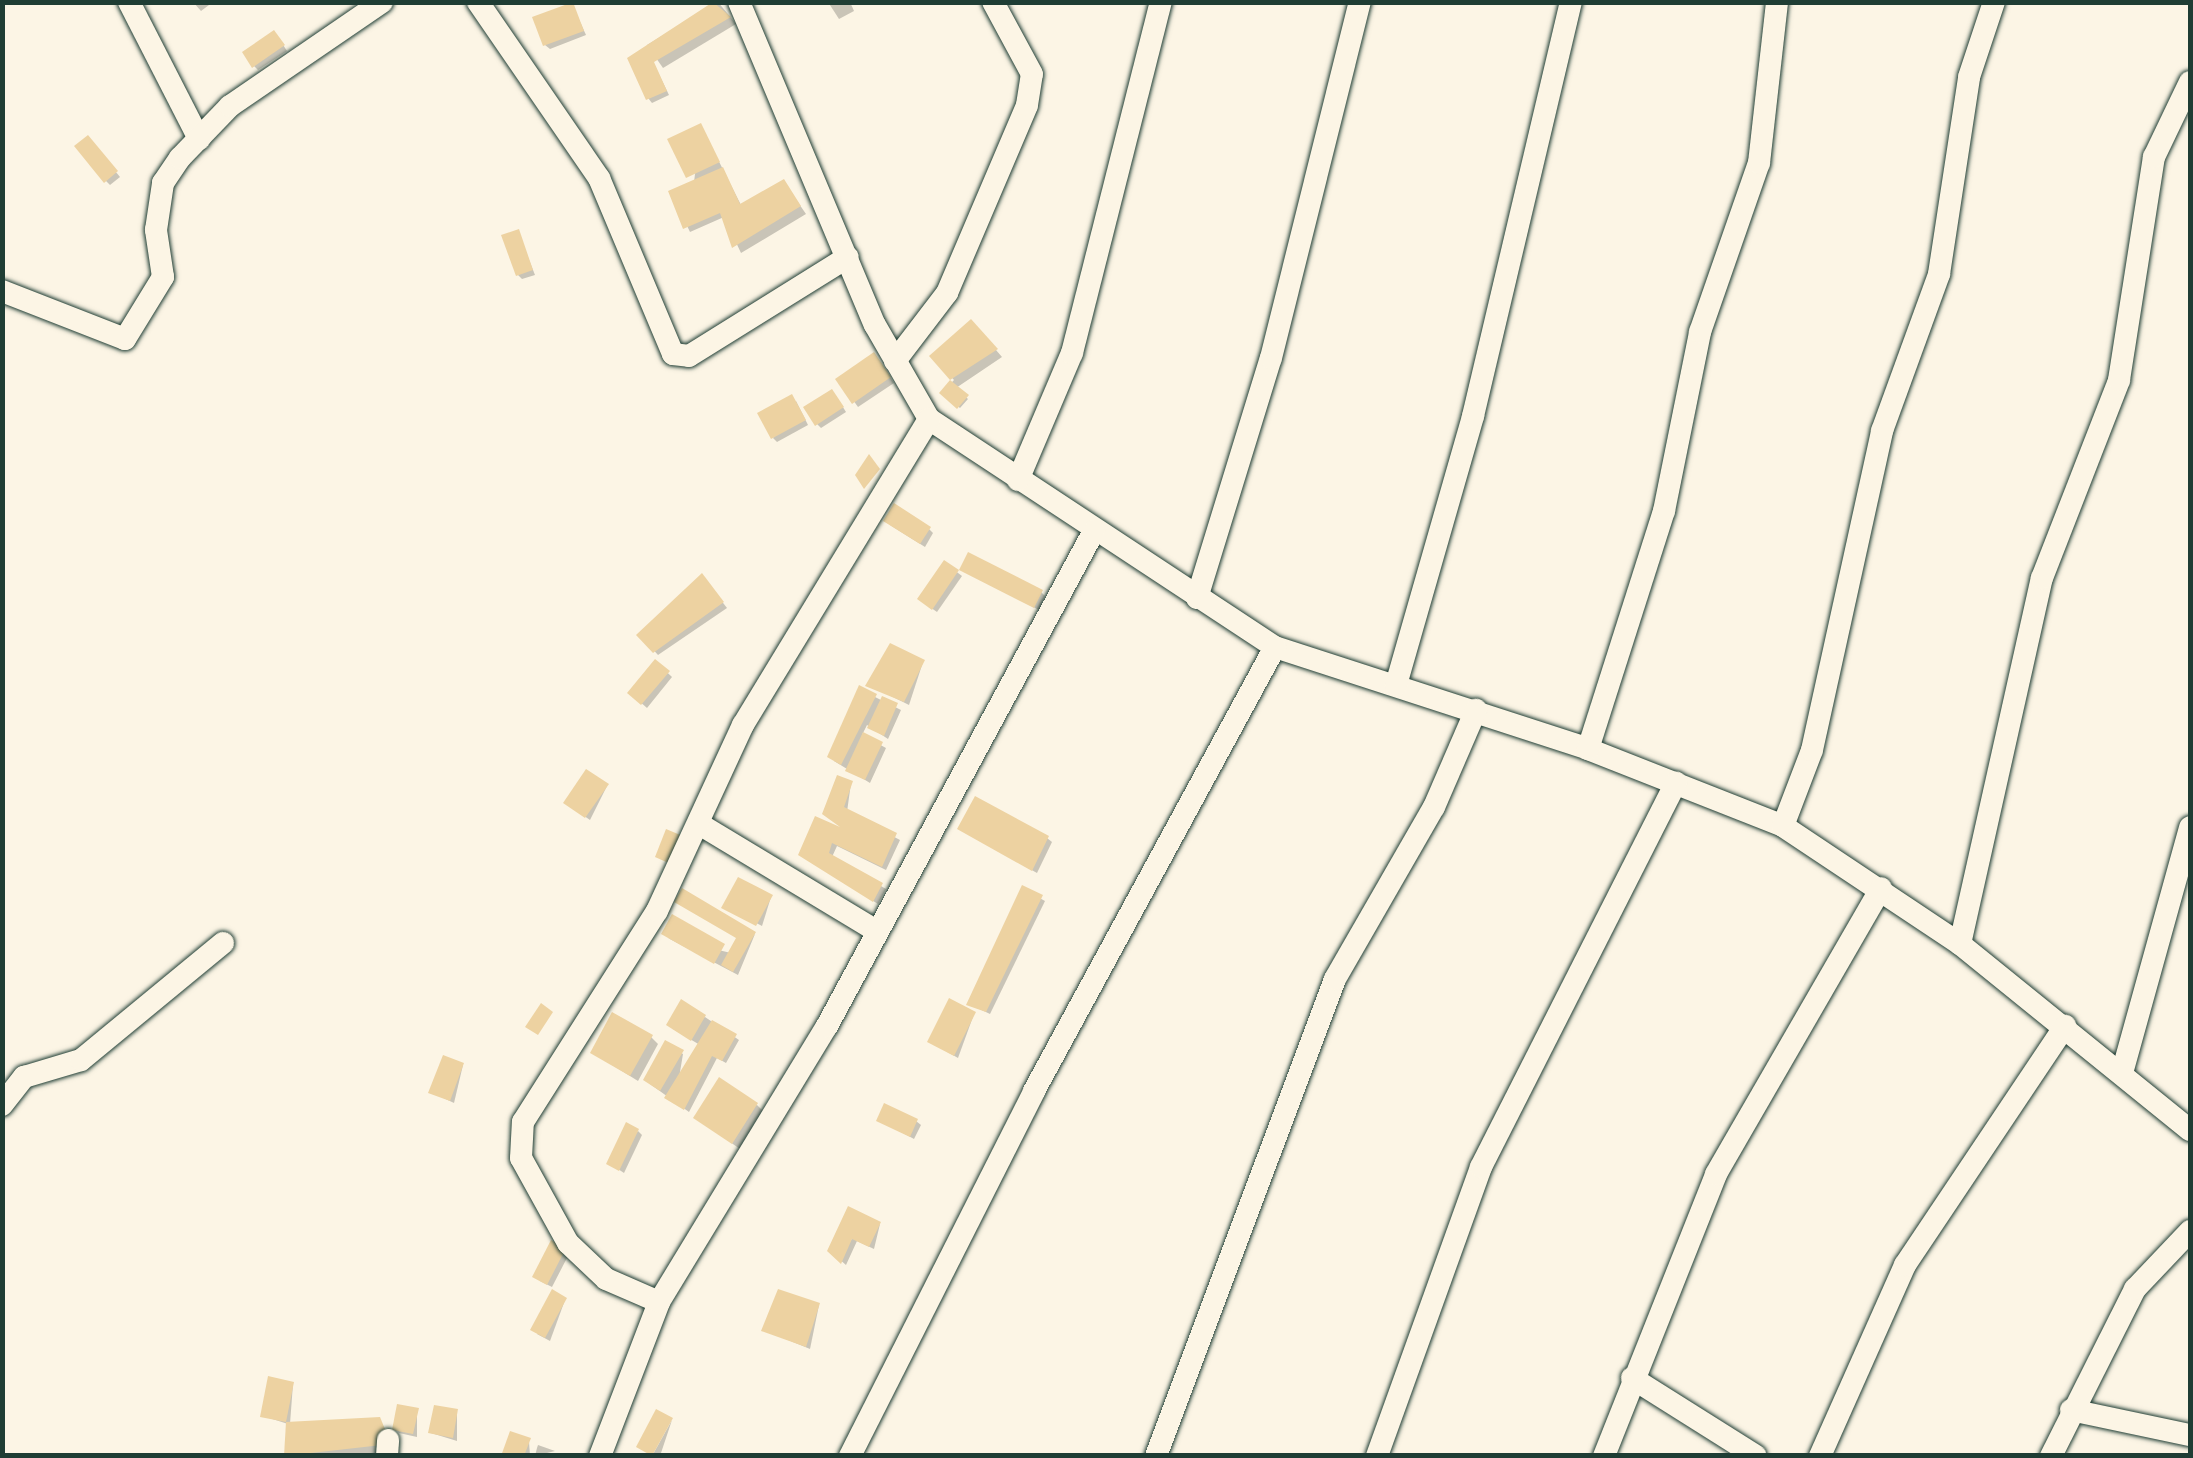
<!DOCTYPE html>
<html>
<head>
<meta charset="utf-8">
<style>
	body { margin:0 }
	#map { position:relative; width:2193px; height:1458px; overflow:hidden; background:#fcf5e5; font-family:Itim,sans-serif }
	div>[style] { position:absolute }
	[style*='--x'] { left:calc(var(--x)*1px); top:calc(var(--y)*1px); width:calc(var(--w)*1px); rotate:calc(var(--a)*1deg) }
	.shadow>* { inset:0; background:#0003 }
	.building>* { inset:0; background:#edd2a1 }
	.roads { filter:drop-shadow(0 0 2px #1f3d34) drop-shadow(0 0 2px #1f3d34) }
	.minor>* { height:22px; margin:-11px; padding:0 11px; transform-origin:11px; border-radius:11px; background:#fcf5e5 }
	span { translate:-50% -50%; white-space:nowrap; text-align:center; line-height:1.15; -webkit-text-stroke:8px #fcf5e5; paint-order:stroke }
	.frame { position:absolute; inset:0; border:5px solid #1f3d34; pointer-events:none }
</style>
</head>
<body>
<div id="map">
	<div class="shadow">
		<div style="clip-path:polygon(193px 2px,213px 2px,201px 11px)"></div>
		<div style="clip-path:polygon(718px 2px,736px 24px,663px 68px,647px 45px)"></div>
		<div style="clip-path:polygon(828px 2px,850px 2px,854px 11px,839px 19px)"></div>
		<div style="clip-path:polygon(572px 4px,586px 35px,550px 49px,545px 45px)"></div>
		<div style="clip-path:polygon(278px 37px,287px 51px,258px 70px,254px 66px)"></div>
		<div style="clip-path:polygon(650px 56px,669px 95px,652px 103px,648px 98px)"></div>
		<div style="clip-path:polygon(701px 126px,741px 205px,784px 182px,806px 214px,741px 253px,724px 217px,690px 232px,671px 193px,694px 182px)"></div>
		<div style="clip-path:polygon(88px 138px,120px 177px,110px 185px,106px 181px)"></div>
		<div style="clip-path:polygon(518px 232px,535px 275px,522px 279px,518px 275px)"></div>
		<div style="clip-path:polygon(978px 329px,1002px 357px,956px 388px,968px 399px,960px 408px,942px 393px,954px 380px,932px 356px)"></div>
		<div style="clip-path:polygon(878px 359px,894px 383px,858px 407px,838px 379px)"></div>
		<div style="clip-path:polygon(836px 396px,846px 412px,821px 428px,817px 424px)"></div>
		<div style="clip-path:polygon(796px 401px,808px 425px,777px 442px,773px 438px)"></div>
		<div style="clip-path:polygon(890px 525px,929px 529px,933px 533px,925px 547px)"></div>
		<div style="clip-path:polygon(945px 563px,962px 576px,937px 612px,924px 603px)"></div>
		<div style="clip-path:polygon(962px 570px,1041px 592px,1045px 596px,1039px 610px)"></div>
		<div style="clip-path:polygon(706px 581px,727px 608px,658px 655px,640px 635px)"></div>
		<div style="clip-path:polygon(656px 662px,672px 677px,647px 708px,630px 693px)"></div>
		<div style="clip-path:polygon(923px 662px,909px 705px,869px 685px)"></div>
		<div style="clip-path:polygon(875px 697px,901px 710px,888px 739px,867px 725px,862px 735px,886px 748px,870px 783px,834px 761px)"></div>
		<div style="clip-path:polygon(851px 783px,847px 812px,900px 840px,886px 870px,837px 846px,832px 857px,886px 889px,878px 904px,806px 859px,844px 831px,839px 810px)"></div>
		<div style="clip-path:polygon(607px 786px,590px 820px,570px 806px)"></div>
		<div style="clip-path:polygon(964px 832px,1047px 838px,1052px 842px,1037px 873px)"></div>
		<div style="clip-path:polygon(1023px 889px,1045px 901px,990px 1014px,969px 1004px)"></div>
		<div style="clip-path:polygon(771px 897px,762px 926px,726px 907px)"></div>
		<div style="clip-path:polygon(755px 934px,738px 975px,668px 938px,731px 953px)"></div>
		<div style="clip-path:polygon(974px 1014px,958px 1058px,930px 1042px)"></div>
		<div style="clip-path:polygon(705px 1017px,739px 1040px,726px 1063px,717px 1058px,689px 1112px,650px 1084px,666px 1044px,683px 1054px,679px 1078px,700px 1045px,673px 1029px)"></div>
		<div style="clip-path:polygon(651px 1037px,658px 1044px,638px 1081px,593px 1053px)"></div>
		<div style="clip-path:polygon(463px 1065px,454px 1103px,431px 1092px)"></div>
		<div style="clip-path:polygon(757px 1105px,764px 1112px,740px 1149px,696px 1118px)"></div>
		<div style="clip-path:polygon(879px 1120px,916px 1121px,921px 1125px,914px 1139px)"></div>
		<div style="clip-path:polygon(638px 1131px,642px 1135px,624px 1173px,609px 1163px)"></div>
		<div style="clip-path:polygon(880px 1224px,874px 1249px,857px 1241px,846px 1265px,830px 1251px)"></div>
		<div style="clip-path:polygon(552px 1243px,569px 1254px,552px 1287px,540px 1281px)"></div>
		<div style="clip-path:polygon(565px 1300px,550px 1341px,537px 1334px)"></div>
		<div style="clip-path:polygon(819px 1305px,810px 1349px,764px 1330px)"></div>
		<div style="clip-path:polygon(293px 1384px,290px 1424px,379px 1419px,399px 1453px,286px 1456px,288px 1424px,263px 1416px)"></div>
		<div style="clip-path:polygon(417px 1410px,417px 1437px,399px 1433px,395px 1429px)"></div>
		<div style="clip-path:polygon(457px 1412px,457px 1441px,431px 1433px)"></div>
		<div style="clip-path:polygon(672px 1420px,660px 1456px,652px 1456px)"></div>
		<div style="clip-path:polygon(529px 1441px,530px 1456px,503px 1456px)"></div>
		<div style="clip-path:polygon(537px 1448px,538px 1445px,555px 1451px,535px 1456px)"></div>
	</div>
	<div class="building">
		<div style="clip-path:polygon(573px 2px,584px 31px,543px 46px,532px 17px)"></div>
		<div style="clip-path:polygon(713px 2px,731px 17px,654px 62px,667px 91px,646px 100px,627px 58px)"></div>
		<div style="clip-path:polygon(274px 30px,285px 45px,252px 68px,242px 52px)"></div>
		<div style="clip-path:polygon(701px 123px,720px 162px,686px 178px,667px 139px)"></div>
		<div style="clip-path:polygon(88px 135px,118px 171px,104px 183px,74px 146px)"></div>
		<div style="clip-path:polygon(723px 167px,740px 204px,784px 179px,801px 206px,732px 248px,720px 213px,683px 229px,668px 191px)"></div>
		<div style="clip-path:polygon(519px 229px,533px 270px,516px 276px,501px 235px)"></div>
		<div style="clip-path:polygon(971px 319px,998px 349px,950px 380px,929px 356px)"></div>
		<div style="clip-path:polygon(874px 352px,891px 377px,852px 404px,835px 379px)"></div>
		<div style="clip-path:polygon(950px 380px,969px 395px,957px 409px,939px 393px)"></div>
		<div style="clip-path:polygon(832px 389px,844px 407px,815px 426px,803px 407px)"></div>
		<div style="clip-path:polygon(792px 394px,806px 420px,771px 439px,757px 413px)"></div>
		<div style="clip-path:polygon(869px 454px,880px 469px,864px 489px,855px 475px)"></div>
		<div style="clip-path:polygon(894px 503px,931px 527px,920px 544px,883px 521px)"></div>
		<div style="clip-path:polygon(968px 552px,1043px 590px,1034px 608px,959px 570px)"></div>
		<div style="clip-path:polygon(944px 560px,959px 570px,932px 610px,917px 599px)"></div>
		<div style="clip-path:polygon(702px 573px,724px 602px,653px 653px,636px 635px)"></div>
		<div style="clip-path:polygon(890px 643px,925px 660px,904px 702px,865px 686px)"></div>
		<div style="clip-path:polygon(655px 659px,670px 671px,641px 705px,627px 693px)"></div>
		<div style="clip-path:polygon(859px 685px,877px 694px,841px 765px,827px 757px)"></div>
		<div style="clip-path:polygon(882px 696px,898px 703px,884px 736px,867px 728px)"></div>
		<div style="clip-path:polygon(863px 732px,883px 742px,865px 780px,845px 771px)"></div>
		<div style="clip-path:polygon(586px 769px,609px 784px,585px 818px,563px 803px)"></div>
		<div style="clip-path:polygon(837px 775px,853px 781px,844px 807px,897px 833px,882px 867px,832px 843px,829px 853px,883px 883px,873px 902px,798px 855px,815px 816px,840px 827px,822px 814px)"></div>
		<div style="clip-path:polygon(975px 796px,1049px 836px,1032px 871px,957px 829px)"></div>
		<div style="clip-path:polygon(666px 829px,685px 837px,673px 865px,655px 857px)"></div>
		<div style="clip-path:polygon(738px 877px,773px 895px,756px 926px,721px 908px)"></div>
		<div style="clip-path:polygon(1022px 885px,1043px 895px,986px 1012px,966px 1005px)"></div>
		<div style="clip-path:polygon(682px 888px,756px 932px,733px 972px,721px 965px,736px 938px,674px 902px)"></div>
		<div style="clip-path:polygon(672px 914px,725px 944px,714px 964px,661px 934px)"></div>
		<div style="clip-path:polygon(949px 998px,976px 1012px,954px 1056px,927px 1042px)"></div>
		<div style="clip-path:polygon(681px 999px,706px 1015px,691px 1041px,666px 1025px)"></div>
		<div style="clip-path:polygon(541px 1003px,553px 1012px,538px 1035px,525px 1027px)"></div>
		<div style="clip-path:polygon(612px 1012px,653px 1035px,630px 1076px,590px 1053px)"></div>
		<div style="clip-path:polygon(712px 1020px,737px 1034px,722px 1061px,712px 1056px,684px 1110px,664px 1098px)"></div>
		<div style="clip-path:polygon(665px 1040px,684px 1050px,660px 1091px,643px 1080px)"></div>
		<div style="clip-path:polygon(443px 1055px,464px 1063px,450px 1101px,428px 1093px)"></div>
		<div style="clip-path:polygon(719px 1077px,758px 1103px,732px 1144px,693px 1118px)"></div>
		<div style="clip-path:polygon(884px 1103px,918px 1119px,910px 1137px,876px 1121px)"></div>
		<div style="clip-path:polygon(626px 1122px,639px 1129px,619px 1171px,606px 1164px)"></div>
		<div style="clip-path:polygon(848px 1206px,881px 1222px,869px 1247px,852px 1239px,841px 1264px,827px 1251px)"></div>
		<div style="clip-path:polygon(551px 1240px,566px 1248px,547px 1285px,532px 1277px)"></div>
		<div style="clip-path:polygon(552px 1289px,567px 1298px,545px 1338px,530px 1330px)"></div>
		<div style="clip-path:polygon(778px 1289px,820px 1303px,806px 1347px,761px 1331px)"></div>
		<div style="clip-path:polygon(268px 1376px,294px 1382px,286px 1422px,260px 1417px)"></div>
		<div style="clip-path:polygon(397px 1404px,419px 1408px,413px 1434px,392px 1430px)"></div>
		<div style="clip-path:polygon(434px 1405px,458px 1409px,453px 1438px,428px 1433px)"></div>
		<div style="clip-path:polygon(656px 1409px,673px 1418px,652px 1456px,636px 1447px)"></div>
		<div style="clip-path:polygon(380px 1417px,391px 1444px,284px 1456px,286px 1422px)"></div>
		<div style="clip-path:polygon(510px 1431px,531px 1438px,524px 1456px,501px 1456px)"></div>
	</div>
	<div class="roads">
		<div class="minor">
			<div style="--x:129;--y:2;--w:154;--a:62.9"></div>
			<div style="--x:478;--y:2;--w:214;--a:55.5"></div>
			<div style="--x:599;--y:178;--w:191;--a:67.2"></div>
			<div style="--x:673;--y:354;--w:16;--a:7"></div>
			<div style="--x:689;--y:356;--w:187;--a:-31.9"></div>
			<div style="--x:739;--y:2;--w:350;--a:67.2"></div>
			<div style="--x:875;--y:325;--w:108;--a:60.1"></div>
			<div style="--x:929;--y:419;--w:414;--a:33.4"></div>
			<div style="--x:1275;--y:647;--w:329;--a:18"></div>
			<div style="--x:1588;--y:749;--w:210;--a:21.5"></div>
			<div style="--x:1783;--y:826;--w:213;--a:33.7"></div>
			<div style="--x:1960;--y:944;--w:296;--a:39"></div>
			<div style="--x:2;--y:291;--w:132;--a:21.3"></div>
			<div style="--x:125;--y:339;--w:73;--a:-58.5"></div>
			<div style="--x:163;--y:277;--w:48;--a:-98.5"></div>
			<div style="--x:156;--y:230;--w:48;--a:-81.5"></div>
			<div style="--x:163;--y:183;--w:30;--a:-56"></div>
			<div style="--x:180;--y:158;--w:72;--a:-46.1"></div>
			<div style="--x:230;--y:106;--w:184;--a:-34.4"></div>
			<div style="--x:895;--y:361;--w:86;--a:-52.6"></div>
			<div style="--x:947;--y:293;--w:204;--a:-66.9"></div>
			<div style="--x:1027;--y:105;--w:31;--a:-81"></div>
			<div style="--x:1032;--y:74;--w:82;--a:-118.4"></div>
			<div style="--x:1018;--y:480;--w:138;--a:-67"></div>
			<div style="--x:1072;--y:353;--w:362;--a:-75.8"></div>
			<div style="--x:1197;--y:598;--w:251;--a:-72.9"></div>
			<div style="--x:1271;--y:358;--w:367;--a:-76"></div>
			<div style="--x:1396;--y:685;--w:280;--a:-74"></div>
			<div style="--x:1473;--y:416;--w:425;--a:-76.7"></div>
			<div style="--x:1588;--y:749;--w:250;--a:-72.3"></div>
			<div style="--x:1664;--y:511;--w:183;--a:-78.6"></div>
			<div style="--x:1700;--y:332;--w:179;--a:-70.8"></div>
			<div style="--x:1759;--y:163;--w:162;--a:-83.6"></div>
			<div style="--x:701;--y:825;--w:205;--a:31.1"></div>
			<div style="--x:1783;--y:826;--w:81;--a:-69.1"></div>
			<div style="--x:1812;--y:750;--w:327;--a:-77.6"></div>
			<div style="--x:1882;--y:431;--w:167;--a:-70"></div>
			<div style="--x:1939;--y:274;--w:199;--a:-81.3"></div>
			<div style="--x:1969;--y:77;--w:79;--a:-71.6"></div>
			<div style="--x:1960;--y:944;--w:375;--a:-77.4"></div>
			<div style="--x:2042;--y:578;--w:212;--a:-68.7"></div>
			<div style="--x:2119;--y:380;--w:226;--a:-81.1"></div>
			<div style="--x:2154;--y:157;--w:83;--a:-64.4"></div>
			<div style="--x:2122;--y:1073;--w:255;--a:-74.5"></div>
			<div style="--x:2;--y:1105;--w:36;--a:-52"></div>
			<div style="--x:24;--y:1077;--w:59;--a:-16.6"></div>
			<div style="--x:81;--y:1060;--w:184;--a:-39.5"></div>
			<div style="--x:659;--y:1302;--w:58;--a:-156.5"></div>
			<div style="--x:606;--y:1279;--w:52;--a:-136.5"></div>
			<div style="--x:568;--y:1243;--w:97;--a:-118.9"></div>
			<div style="--x:521;--y:1158;--w:36;--a:-87"></div>
			<div style="--x:523;--y:1122;--w:250;--a:-57.6"></div>
			<div style="--x:657;--y:911;--w:205;--a:-65.2"></div>
			<div style="--x:743;--y:725;--w:358;--a:-58.7"></div>
			<div style="--x:1632;--y:1378;--w:146;--a:32.2"></div>
			<div style="--x:2071;--y:1410;--w:122;--a:11.9"></div>
			<div style="--x:387;--y:1456;--w:16;--a:-86"></div>
			<div style="--x:600;--y:1456;--w:165;--a:-69"></div>
			<div style="--x:659;--y:1302;--w:323;--a:-58.7"></div>
			<div style="--x:827;--y:1026;--w:562;--a:-61.66"></div>
			<div style="--x:850;--y:1456;--w:409;--a:-63.2"></div>
			<div style="--x:1034;--y:1091;--w:505;--a:-61.51"></div>
			<div style="--x:1156;--y:1456;--w:509;--a:-69.43"></div>
			<div style="--x:1335;--y:979;--w:198;--a:-60.1"></div>
			<div style="--x:1434;--y:807;--w:106;--a:-66.6"></div>
			<div style="--x:1377;--y:1456;--w:307;--a:-70.2"></div>
			<div style="--x:1481;--y:1167;--w:431;--a:-63.1"></div>
			<div style="--x:1604;--y:1456;--w:303;--a:-68.3"></div>
			<div style="--x:1716;--y:1174;--w:330;--a:-60"></div>
			<div style="--x:1820;--y:1456;--w:209;--a:-66"></div>
			<div style="--x:1905;--y:1265;--w:288;--a:-56.2"></div>
			<div style="--x:2051;--y:1456;--w:187;--a:-63.3"></div>
			<div style="--x:2135;--y:1289;--w:80;--a:-46.5"></div>
		</div>
	</div>
	<div class="frame"></div>
</div>
</body>
</html>
